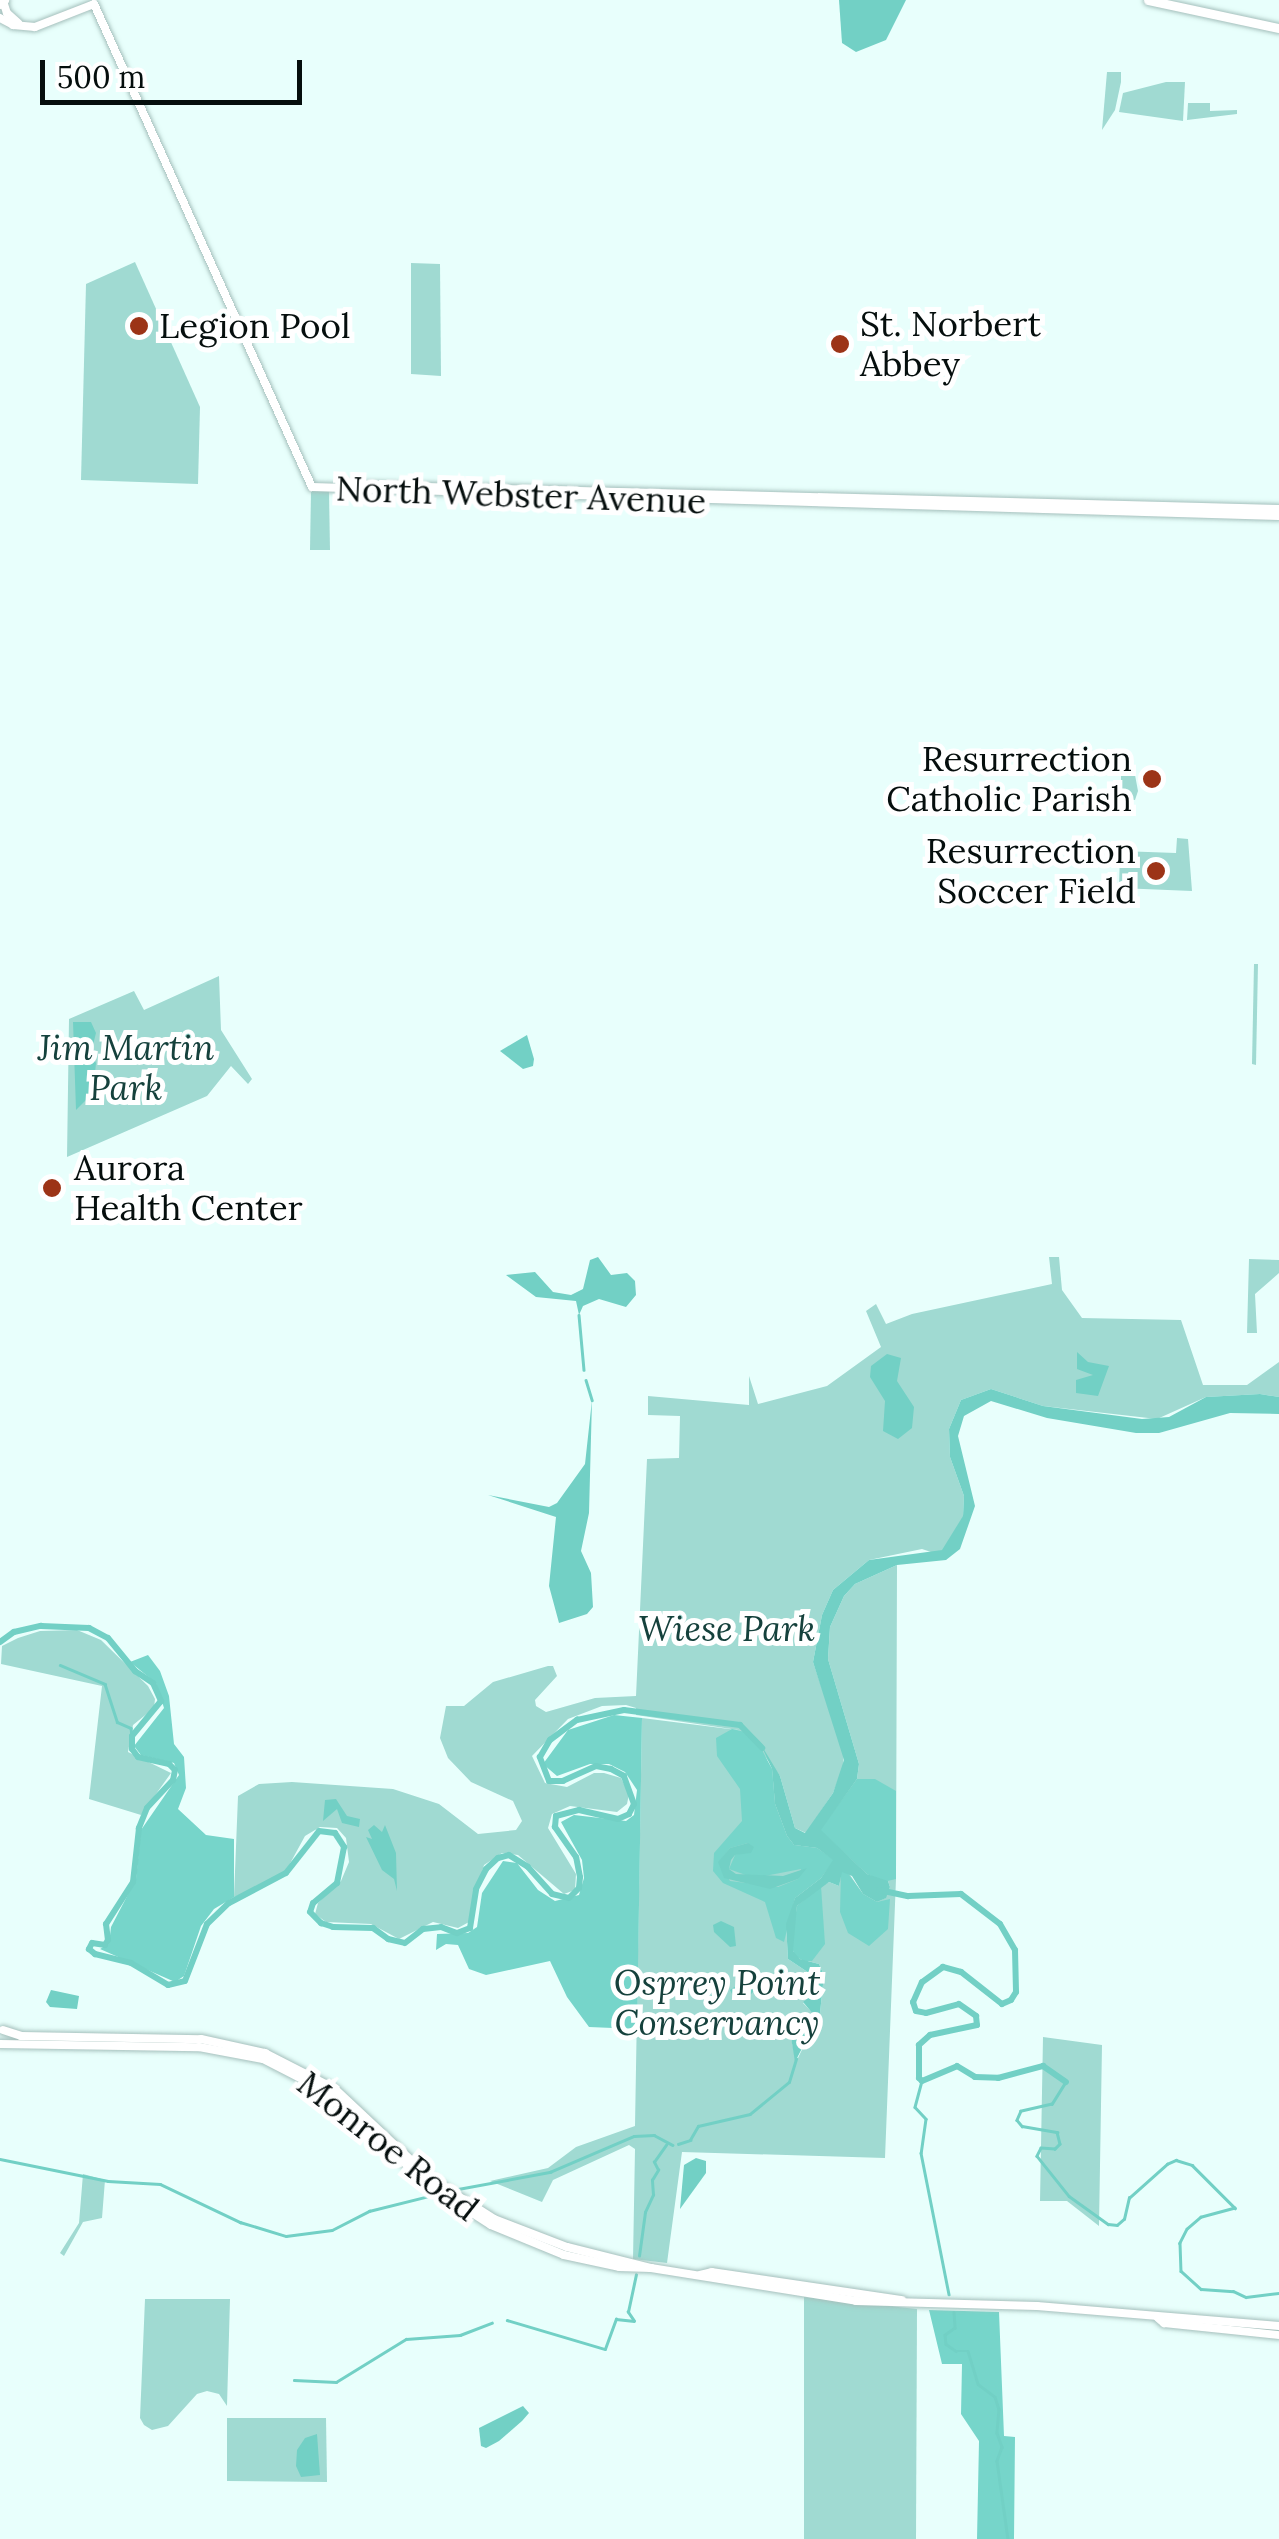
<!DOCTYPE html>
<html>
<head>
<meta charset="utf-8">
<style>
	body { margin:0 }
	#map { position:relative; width:1279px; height:2539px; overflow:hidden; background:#e8fffc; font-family:Lora,serif }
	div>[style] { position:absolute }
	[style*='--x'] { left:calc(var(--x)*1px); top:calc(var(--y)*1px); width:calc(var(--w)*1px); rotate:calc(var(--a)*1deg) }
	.green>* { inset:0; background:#a0dad2 }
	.forest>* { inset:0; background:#76d5ca }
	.water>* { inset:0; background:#72d0c5 }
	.stream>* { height:2.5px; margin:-1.25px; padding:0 1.25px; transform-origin:1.25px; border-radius:1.25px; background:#72d0c5 }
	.river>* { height:6px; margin:-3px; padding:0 3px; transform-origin:3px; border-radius:3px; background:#72d0c5 }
	.roads { filter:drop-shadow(0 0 2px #a5c0bc) drop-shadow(0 0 2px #a5c0bc) }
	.secondary>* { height:8px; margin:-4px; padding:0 4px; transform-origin:4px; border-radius:4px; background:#fff }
	.primary>* { height:9px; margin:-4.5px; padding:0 4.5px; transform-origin:4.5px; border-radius:4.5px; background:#fff }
	.dots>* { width:28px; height:28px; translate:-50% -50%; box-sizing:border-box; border:5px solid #fff; border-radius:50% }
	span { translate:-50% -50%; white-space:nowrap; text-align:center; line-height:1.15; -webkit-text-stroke:10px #fff; paint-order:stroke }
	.poi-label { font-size:35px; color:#050e0d }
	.left { translate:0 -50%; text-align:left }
	.right { translate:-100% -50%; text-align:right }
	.street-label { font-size:35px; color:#050e0d }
	.park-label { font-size:35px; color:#15413c; font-style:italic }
	.scale { position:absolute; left:40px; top:60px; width:262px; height:45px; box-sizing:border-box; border:5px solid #050e0d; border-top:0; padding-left:12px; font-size:30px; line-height:35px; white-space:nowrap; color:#050e0d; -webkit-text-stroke:8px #fff; paint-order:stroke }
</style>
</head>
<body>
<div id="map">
	<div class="green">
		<div style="clip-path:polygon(1107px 72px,1121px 72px,1121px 82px,1115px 110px,1102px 130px)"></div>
		<div style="clip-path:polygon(1166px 82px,1185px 82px,1183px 121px,1119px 112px,1123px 93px)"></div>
		<div style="clip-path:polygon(1188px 103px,1210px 103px,1210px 111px,1237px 110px,1237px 114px,1187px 120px)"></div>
		<div style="clip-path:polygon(135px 262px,200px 407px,198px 484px,81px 480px,86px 284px)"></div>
		<div style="clip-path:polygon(411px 263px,440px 264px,441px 376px,411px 374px)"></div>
		<div style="clip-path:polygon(311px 491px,329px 491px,330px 550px,310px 550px)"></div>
		<div style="clip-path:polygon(1121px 760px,1126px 760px,1135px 775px,1138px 791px,1135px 800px,1121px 799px)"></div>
		<div style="clip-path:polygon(1177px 838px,1188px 839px,1192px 891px,1119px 888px,1120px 851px,1176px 853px)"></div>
		<div style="clip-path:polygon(1254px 964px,1258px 964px,1256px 1065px,1252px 1064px)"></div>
		<div style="clip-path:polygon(219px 976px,221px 1030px,252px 1079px,248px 1084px,231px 1066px,207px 1096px,67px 1157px,69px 1019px,134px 991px,144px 1010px)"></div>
		<div style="clip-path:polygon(1049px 1257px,1059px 1257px,1062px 1290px,1082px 1318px,1181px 1320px,1203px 1385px,1247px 1385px,1279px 1362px,1279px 1397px,1260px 1394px,1206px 1397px,1157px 1419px,1043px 1406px,991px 1389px,961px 1400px,949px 1429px,950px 1457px,964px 1496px,963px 1517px,943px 1550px,934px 1553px,922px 1549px,869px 1560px,833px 1590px,822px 1615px,813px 1662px,844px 1754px,843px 1767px,833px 1793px,806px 1833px,795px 1828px,780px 1776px,763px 1754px,772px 1769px,775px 1804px,787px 1836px,794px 1845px,817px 1848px,834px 1860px,821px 1878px,795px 1898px,786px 1924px,788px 1959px,815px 1977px,812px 1995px,803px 2003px,814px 2014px,791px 2037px,796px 2062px,820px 2013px,824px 1975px,819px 1964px,800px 1959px,793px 1951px,797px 1906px,821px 1886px,829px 1882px,839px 1886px,841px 1872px,848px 1872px,863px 1894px,877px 1902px,885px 1898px,890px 1887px,888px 1881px,867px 1874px,820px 1830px,857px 1779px,859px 1764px,828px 1659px,830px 1627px,844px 1596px,855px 1584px,897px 1565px,896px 1879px,885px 2158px,682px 2152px,667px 2263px,633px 2259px,635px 2149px,629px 2145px,553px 2180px,542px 2202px,490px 2181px,548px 2168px,576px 2147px,635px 2126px,642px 1718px,745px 1731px,636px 1715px,636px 1708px,626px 1705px,602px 1706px,568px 1719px,532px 1756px,545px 1783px,567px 1787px,594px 1773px,604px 1773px,621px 1778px,629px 1794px,627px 1804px,617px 1812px,570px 1806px,552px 1814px,548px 1828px,576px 1874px,575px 1890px,564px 1894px,518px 1855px,502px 1853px,484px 1865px,469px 1922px,458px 1928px,433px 1922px,399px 1939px,371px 1924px,326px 1922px,315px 1914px,318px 1903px,341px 1881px,349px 1862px,346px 1838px,337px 1828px,320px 1827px,305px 1836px,287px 1869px,265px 1885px,234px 1897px,238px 1796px,259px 1784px,292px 1782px,393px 1789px,439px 1804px,478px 1834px,516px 1830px,522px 1821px,513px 1801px,471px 1782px,448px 1758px,440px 1738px,446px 1706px,464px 1706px,493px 1682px,548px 1666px,553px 1666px,557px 1676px,535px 1700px,536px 1706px,546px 1712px,595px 1698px,636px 1696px,647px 1459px,679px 1458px,680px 1416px,648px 1415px,648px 1396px,749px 1405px,749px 1376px,758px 1404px,827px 1386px,881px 1347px,866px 1311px,876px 1304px,886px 1324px,912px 1314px,1052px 1284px)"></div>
		<div style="clip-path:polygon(1249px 1259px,1279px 1260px,1279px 1273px,1255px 1294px,1257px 1333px,1247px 1333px)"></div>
		<div style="clip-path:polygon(77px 1630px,101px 1640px,148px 1686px,155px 1699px,154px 1708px,133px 1725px,128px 1752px,171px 1773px,141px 1815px,89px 1799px,102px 1686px,1px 1664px,2px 1646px,18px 1638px,40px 1631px)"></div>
		<div style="clip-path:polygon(1043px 2037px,1102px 2045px,1099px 2226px,1067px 2201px,1040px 2201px)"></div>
		<div style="clip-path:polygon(83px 2174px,105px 2180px,102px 2218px,83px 2222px,64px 2256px,60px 2253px,79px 2223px)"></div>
		<div style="clip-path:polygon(804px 2297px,917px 2309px,916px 2539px,804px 2539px)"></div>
		<div style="clip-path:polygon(145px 2299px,230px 2299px,227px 2406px,219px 2394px,207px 2391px,197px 2394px,168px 2426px,152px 2430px,144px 2425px,140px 2418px)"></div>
		<div style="clip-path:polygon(227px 2418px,326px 2418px,327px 2482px,227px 2481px)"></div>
	</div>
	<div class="forest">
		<div style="clip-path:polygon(148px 1655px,160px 1671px,169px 1696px,174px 1744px,184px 1757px,186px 1788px,178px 1809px,206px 1835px,234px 1839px,234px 1897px,214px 1909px,201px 1926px,184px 1976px,175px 1982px,100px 1949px,109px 1944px,111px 1927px,136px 1879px,141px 1830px,179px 1775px,174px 1763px,141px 1755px,134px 1746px,164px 1708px,156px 1683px,130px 1662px)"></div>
		<div style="clip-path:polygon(614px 1715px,642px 1718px,637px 2029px,589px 2027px,567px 1997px,550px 1961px,486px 1975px,469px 1969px,458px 1945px,446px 1944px,436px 1950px,437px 1934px,468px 1933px,477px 1927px,482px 1893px,503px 1861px,517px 1863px,538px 1890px,555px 1901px,579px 1895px,584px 1878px,582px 1860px,561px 1822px,574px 1815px,626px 1821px,634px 1815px,637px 1790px,625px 1772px,609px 1764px,590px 1764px,557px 1776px,543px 1764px,568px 1730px)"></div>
		<div style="clip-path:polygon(evenodd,732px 1729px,745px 1732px,761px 1748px,772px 1769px,775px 1804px,787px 1836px,794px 1845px,817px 1848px,834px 1860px,821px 1878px,795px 1898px,784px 1942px,776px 1938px,765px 1902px,723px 1883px,713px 1871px,714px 1853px,742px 1821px,740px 1789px,717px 1756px,716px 1738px,732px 1729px,748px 1843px,744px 1852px,735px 1855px,729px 1869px,754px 1878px,801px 1869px,798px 1879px,778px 1887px,730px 1881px,719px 1862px,730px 1848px,748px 1843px)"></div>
		<div style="clip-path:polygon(857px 1779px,875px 1779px,896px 1791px,896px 1879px,883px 1882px,867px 1874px,820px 1830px)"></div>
		<div style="clip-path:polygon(841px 1872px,847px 1872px,863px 1894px,877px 1902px,890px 1899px,888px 1929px,869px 1946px,848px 1933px,840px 1912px)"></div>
		<div style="clip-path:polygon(821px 1886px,825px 1944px,812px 1961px,804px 1961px,795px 1956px,791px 1945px,797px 1906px)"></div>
		<div style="clip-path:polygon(929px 2310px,999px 2312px,1004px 2436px,1015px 2437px,1014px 2539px,977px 2539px,979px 2441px,961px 2414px,962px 2364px,942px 2364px)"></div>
	</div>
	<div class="water">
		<div style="clip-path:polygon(839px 0,906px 0,886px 40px,856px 52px,842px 43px)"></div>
		<div style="clip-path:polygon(73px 1022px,91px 1022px,96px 1033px,91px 1053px,96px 1063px,93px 1093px,76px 1110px)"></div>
		<div style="clip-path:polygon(527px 1035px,534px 1059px,533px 1066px,523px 1069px,500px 1051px)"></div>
		<div style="clip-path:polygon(598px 1257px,611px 1275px,627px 1273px,635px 1281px,636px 1295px,626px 1307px,599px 1299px,583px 1306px,579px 1315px,576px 1301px,536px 1297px,506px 1275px,535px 1272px,553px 1292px,571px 1295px,583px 1289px,590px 1260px)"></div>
		<div style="clip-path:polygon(1077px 1352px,1088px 1362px,1109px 1366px,1098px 1396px,1076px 1393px,1076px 1380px,1093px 1375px,1077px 1369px)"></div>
		<div style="clip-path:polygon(887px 1354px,901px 1358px,897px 1381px,914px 1407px,912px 1428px,898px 1439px,883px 1431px,885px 1401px,870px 1377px,871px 1366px)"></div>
		<div style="clip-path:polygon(991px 1389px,1043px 1406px,1142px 1419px,1169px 1417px,1206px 1397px,1260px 1394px,1279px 1397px,1279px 1414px,1230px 1413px,1159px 1433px,1136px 1433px,1047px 1418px,991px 1401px,964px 1416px,958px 1436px,975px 1506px,960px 1549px,946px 1560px,897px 1565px,855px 1584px,844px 1596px,830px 1627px,828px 1659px,859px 1764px,857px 1779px,821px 1830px,867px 1874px,888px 1881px,890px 1887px,886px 1898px,877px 1902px,863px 1894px,852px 1876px,842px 1872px,839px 1886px,829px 1882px,797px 1906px,793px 1951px,800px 1959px,819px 1964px,824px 1975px,820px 2013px,795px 2062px,791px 2037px,814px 2015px,803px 2002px,812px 1995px,815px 1977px,788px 1959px,786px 1924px,795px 1898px,821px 1878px,833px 1860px,817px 1848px,794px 1845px,787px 1836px,775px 1804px,772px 1769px,760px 1743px,780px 1776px,795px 1828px,805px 1833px,833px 1793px,844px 1760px,813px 1662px,822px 1615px,833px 1590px,869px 1560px,942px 1550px,963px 1516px,964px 1496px,950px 1457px,949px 1429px,961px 1400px)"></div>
		<div style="clip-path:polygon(592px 1400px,589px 1513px,581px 1551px,591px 1573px,593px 1607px,587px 1614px,559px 1623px,549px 1586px,556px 1517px,488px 1495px,549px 1507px,557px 1503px,585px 1464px)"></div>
		<div style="clip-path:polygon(336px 1799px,347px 1816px,360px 1819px,359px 1827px,342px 1823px,337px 1809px,323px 1821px,325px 1800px)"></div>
		<div style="clip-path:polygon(374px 1825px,382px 1832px,385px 1825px,396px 1853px,397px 1891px,394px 1879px,382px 1870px,366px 1837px,372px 1839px,368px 1830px)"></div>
		<div style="clip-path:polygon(748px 1843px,754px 1847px,751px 1853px,735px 1855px,731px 1860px,729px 1869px,736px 1874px,783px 1876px,807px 1868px,798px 1879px,770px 1889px,724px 1878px,718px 1862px,730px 1848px)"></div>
		<div style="clip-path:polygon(721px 1921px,734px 1927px,736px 1946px,730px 1947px,714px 1932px,713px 1925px)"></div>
		<div style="clip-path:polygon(753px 1968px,756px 1989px,745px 2000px,735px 2000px,730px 1990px,742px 1982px,745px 1969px)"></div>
		<div style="clip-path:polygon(51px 1990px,79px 1996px,77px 2009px,50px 2007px,46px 2002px)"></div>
		<div style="clip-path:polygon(696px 2158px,706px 2161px,706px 2173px,680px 2209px,684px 2165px)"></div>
		<div style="clip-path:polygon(523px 2406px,529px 2413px,522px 2421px,499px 2441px,486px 2448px,481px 2446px,479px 2428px)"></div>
		<div style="clip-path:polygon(317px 2434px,320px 2475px,301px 2477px,296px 2466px,297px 2450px,305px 2438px)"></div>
	</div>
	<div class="stream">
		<div style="--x:579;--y:1315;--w:55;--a:84.8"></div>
		<div style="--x:586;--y:1380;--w:21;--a:73"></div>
		<div style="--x:60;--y:1665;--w:49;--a:22.9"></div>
		<div style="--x:105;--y:1684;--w:40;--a:72"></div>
		<div style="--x:117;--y:1722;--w:15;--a:23"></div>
		<div style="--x:131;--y:1728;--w:8;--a:83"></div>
		<div style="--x:922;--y:2081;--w:27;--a:105"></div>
		<div style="--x:915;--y:2107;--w:16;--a:47"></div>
		<div style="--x:926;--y:2119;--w:34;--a:98"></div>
		<div style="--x:921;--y:2153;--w:144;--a:78.8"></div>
		<div style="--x:1066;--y:2082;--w:26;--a:122"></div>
		<div style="--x:1052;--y:2104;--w:32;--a:167"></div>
		<div style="--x:1021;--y:2111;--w:10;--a:114"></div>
		<div style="--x:1017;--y:2120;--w:8;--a:50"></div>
		<div style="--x:1022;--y:2126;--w:36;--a:10"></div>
		<div style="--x:1057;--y:2132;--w:12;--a:76"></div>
		<div style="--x:1060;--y:2144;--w:7;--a:135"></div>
		<div style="--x:1055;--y:2149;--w:14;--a:-176"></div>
		<div style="--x:1041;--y:2148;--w:9;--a:117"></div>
		<div style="--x:1037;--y:2156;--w:51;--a:51.3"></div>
		<div style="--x:1069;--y:2196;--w:48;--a:35.7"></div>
		<div style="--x:1108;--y:2224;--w:9;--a:6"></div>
		<div style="--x:1117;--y:2225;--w:9;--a:-41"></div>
		<div style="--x:1124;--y:2219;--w:22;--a:-77"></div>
		<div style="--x:1129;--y:2198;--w:51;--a:-41.8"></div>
		<div style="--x:1167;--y:2164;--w:10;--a:-24"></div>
		<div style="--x:1176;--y:2160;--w:17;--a:17"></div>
		<div style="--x:1192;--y:2165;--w:61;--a:45"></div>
		<div style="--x:1235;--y:2208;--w:35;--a:165"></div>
		<div style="--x:1201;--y:2217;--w:18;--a:139"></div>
		<div style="--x:1187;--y:2229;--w:16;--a:117"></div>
		<div style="--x:1180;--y:2243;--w:28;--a:88"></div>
		<div style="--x:1181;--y:2271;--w:27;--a:42"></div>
		<div style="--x:1201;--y:2289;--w:32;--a:4"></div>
		<div style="--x:1233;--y:2291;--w:14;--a:25"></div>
		<div style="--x:1246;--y:2297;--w:33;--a:-7"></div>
		<div style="--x:678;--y:2144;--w:13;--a:-18"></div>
		<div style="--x:690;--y:2140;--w:16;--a:-60"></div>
		<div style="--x:698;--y:2126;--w:53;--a:-13"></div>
		<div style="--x:750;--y:2114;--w:50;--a:-39.4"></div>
		<div style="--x:789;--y:2082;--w:24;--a:-73"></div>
		<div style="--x:0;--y:2159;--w:110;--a:11.5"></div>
		<div style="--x:108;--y:2181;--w:52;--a:3.3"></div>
		<div style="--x:160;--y:2184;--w:89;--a:25.4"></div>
		<div style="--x:240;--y:2222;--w:48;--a:16.9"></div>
		<div style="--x:286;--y:2236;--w:46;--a:-7.4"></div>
		<div style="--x:332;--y:2230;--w:42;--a:-27.2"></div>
		<div style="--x:369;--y:2211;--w:66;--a:-14"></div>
		<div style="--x:458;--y:2189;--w:94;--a:-10.5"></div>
		<div style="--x:550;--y:2172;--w:91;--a:-23.2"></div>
		<div style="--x:634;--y:2136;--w:20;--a:-3"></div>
		<div style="--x:654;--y:2135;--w:21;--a:28"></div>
		<div style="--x:639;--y:2256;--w:44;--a:-82.2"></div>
		<div style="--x:645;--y:2212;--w:19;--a:-65"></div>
		<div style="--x:653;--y:2195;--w:15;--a:-94"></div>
		<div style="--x:652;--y:2180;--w:12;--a:-59"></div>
		<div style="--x:658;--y:2170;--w:9;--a:-117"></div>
		<div style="--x:654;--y:2162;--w:21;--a:-55"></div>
		<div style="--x:954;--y:2312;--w:16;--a:86"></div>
		<div style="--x:955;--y:2328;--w:12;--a:145"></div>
		<div style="--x:945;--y:2335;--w:9;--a:84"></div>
		<div style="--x:946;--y:2344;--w:12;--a:35"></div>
		<div style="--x:956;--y:2351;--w:12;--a:0"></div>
		<div style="--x:968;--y:2351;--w:34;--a:73"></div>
		<div style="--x:978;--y:2384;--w:21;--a:37"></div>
		<div style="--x:995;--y:2397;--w:13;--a:72"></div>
		<div style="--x:999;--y:2409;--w:24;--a:95"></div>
		<div style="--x:997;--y:2433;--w:15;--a:70"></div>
		<div style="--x:1002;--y:2447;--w:15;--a:110"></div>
		<div style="--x:997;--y:2461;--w:79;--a:82"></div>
		<div style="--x:507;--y:2320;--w:102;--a:16.5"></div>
		<div style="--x:605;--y:2349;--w:32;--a:-70"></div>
		<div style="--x:616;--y:2319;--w:18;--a:6"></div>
		<div style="--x:634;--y:2321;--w:11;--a:-124"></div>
		<div style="--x:628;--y:2312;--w:38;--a:-78"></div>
		<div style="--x:294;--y:2380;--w:42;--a:2.7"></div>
		<div style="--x:336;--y:2382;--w:82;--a:-31.6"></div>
		<div style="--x:406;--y:2339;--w:54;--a:-4.2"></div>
		<div style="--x:460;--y:2335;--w:34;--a:-21"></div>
	</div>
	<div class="river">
		<div style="--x:0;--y:1642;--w:17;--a:-36"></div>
		<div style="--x:14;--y:1632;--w:28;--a:-13"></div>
		<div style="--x:41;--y:1626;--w:48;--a:2.4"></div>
		<div style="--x:89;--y:1628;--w:21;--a:28"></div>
		<div style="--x:108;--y:1638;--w:43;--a:50.7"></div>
		<div style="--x:135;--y:1671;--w:22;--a:34"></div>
		<div style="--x:153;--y:1683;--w:20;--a:66"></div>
		<div style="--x:161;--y:1701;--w:45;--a:129.6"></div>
		<div style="--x:132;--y:1736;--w:13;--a:90"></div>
		<div style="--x:132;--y:1749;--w:10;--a:53"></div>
		<div style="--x:138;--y:1757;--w:32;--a:13"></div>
		<div style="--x:169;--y:1764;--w:8;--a:45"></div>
		<div style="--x:175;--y:1770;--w:10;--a:101"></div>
		<div style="--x:173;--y:1780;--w:38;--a:133"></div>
		<div style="--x:147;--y:1808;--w:22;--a:112"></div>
		<div style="--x:139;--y:1828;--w:54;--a:96.3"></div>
		<div style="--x:133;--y:1882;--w:50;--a:122.7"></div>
		<div style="--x:106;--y:1924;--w:16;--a:83"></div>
		<div style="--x:108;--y:1940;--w:6;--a:121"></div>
		<div style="--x:105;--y:1945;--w:13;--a:-171"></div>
		<div style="--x:92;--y:1943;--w:7;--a:117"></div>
		<div style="--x:89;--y:1949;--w:8;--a:40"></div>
		<div style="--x:95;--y:1954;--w:37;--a:14"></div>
		<div style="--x:131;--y:1963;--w:43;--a:30.7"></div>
		<div style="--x:168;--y:1985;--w:17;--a:-13"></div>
		<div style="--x:185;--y:1981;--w:61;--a:-68.9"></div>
		<div style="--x:207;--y:1924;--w:30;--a:-44"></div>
		<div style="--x:229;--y:1903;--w:64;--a:-27.8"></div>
		<div style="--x:286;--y:1873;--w:53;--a:-51.8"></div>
		<div style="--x:319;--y:1831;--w:16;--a:7"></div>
		<div style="--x:335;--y:1833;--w:17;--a:57"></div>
		<div style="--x:344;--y:1847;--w:37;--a:101"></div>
		<div style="--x:337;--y:1883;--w:31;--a:140"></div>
		<div style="--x:313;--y:1903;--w:9;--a:108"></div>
		<div style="--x:310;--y:1912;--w:16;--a:45"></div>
		<div style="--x:321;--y:1923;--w:13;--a:18"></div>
		<div style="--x:333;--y:1927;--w:40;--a:1.4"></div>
		<div style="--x:373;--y:1928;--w:19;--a:36"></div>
		<div style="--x:388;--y:1939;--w:17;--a:13"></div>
		<div style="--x:405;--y:1943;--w:23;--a:-38"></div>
		<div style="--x:423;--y:1929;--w:18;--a:-6"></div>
		<div style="--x:441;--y:1927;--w:17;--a:21"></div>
		<div style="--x:457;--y:1933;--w:14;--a:-21"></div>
		<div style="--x:470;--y:1928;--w:39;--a:-81"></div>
		<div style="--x:476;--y:1889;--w:22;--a:-63"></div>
		<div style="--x:486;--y:1869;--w:16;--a:-43"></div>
		<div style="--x:498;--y:1858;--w:11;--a:-15"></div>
		<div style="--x:509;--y:1855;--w:22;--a:32"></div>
		<div style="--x:528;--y:1867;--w:36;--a:48"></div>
		<div style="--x:552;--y:1894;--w:17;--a:13"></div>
		<div style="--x:569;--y:1898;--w:14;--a:-45"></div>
		<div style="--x:579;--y:1888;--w:11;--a:-85"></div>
		<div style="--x:580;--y:1877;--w:20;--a:-101"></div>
		<div style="--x:576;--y:1857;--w:37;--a:-125"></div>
		<div style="--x:555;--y:1827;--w:11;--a:-85"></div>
		<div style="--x:556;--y:1816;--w:24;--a:-15"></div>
		<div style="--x:579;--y:1810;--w:40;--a:13"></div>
		<div style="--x:618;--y:1819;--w:12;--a:-24"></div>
		<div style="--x:629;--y:1814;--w:11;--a:-63"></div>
		<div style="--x:634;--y:1804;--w:30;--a:-110"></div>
		<div style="--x:624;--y:1776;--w:15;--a:-152"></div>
		<div style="--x:611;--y:1769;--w:15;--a:-169"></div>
		<div style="--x:596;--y:1766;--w:36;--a:156"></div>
		<div style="--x:563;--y:1781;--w:14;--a:180"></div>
		<div style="--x:549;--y:1781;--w:26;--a:-111"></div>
		<div style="--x:540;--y:1757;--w:20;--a:-60"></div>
		<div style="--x:550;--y:1740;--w:34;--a:-37"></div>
		<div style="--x:577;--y:1720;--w:48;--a:-12"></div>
		<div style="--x:624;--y:1710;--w:117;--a:7.4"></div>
		<div style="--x:740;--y:1725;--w:32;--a:46"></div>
		<div style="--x:879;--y:1890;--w:30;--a:12"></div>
		<div style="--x:908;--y:1896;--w:53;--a:-2.2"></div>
		<div style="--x:961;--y:1894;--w:49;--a:37.6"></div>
		<div style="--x:1000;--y:1924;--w:30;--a:60"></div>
		<div style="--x:1015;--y:1950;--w:42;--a:88.6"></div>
		<div style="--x:1016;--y:1992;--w:9;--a:122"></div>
		<div style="--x:1011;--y:2000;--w:10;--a:156"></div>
		<div style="--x:1002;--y:2004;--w:52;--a:-142"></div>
		<div style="--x:961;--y:1972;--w:19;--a:-164"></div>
		<div style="--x:943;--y:1967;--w:26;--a:144"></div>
		<div style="--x:922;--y:1982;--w:22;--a:114"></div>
		<div style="--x:913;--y:2002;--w:9;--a:72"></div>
		<div style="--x:916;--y:2011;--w:10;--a:11"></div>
		<div style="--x:926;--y:2013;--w:34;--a:-15"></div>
		<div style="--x:959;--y:2004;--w:21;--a:35"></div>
		<div style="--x:976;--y:2016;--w:9;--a:84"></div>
		<div style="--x:977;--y:2025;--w:48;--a:168"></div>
		<div style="--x:930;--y:2035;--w:15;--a:138"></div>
		<div style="--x:919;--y:2045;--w:33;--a:90"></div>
		<div style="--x:919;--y:2078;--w:4;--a:45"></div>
		<div style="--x:922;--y:2081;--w:38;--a:-23"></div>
		<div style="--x:957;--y:2066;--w:21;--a:31"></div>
		<div style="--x:975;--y:2077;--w:23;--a:2"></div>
		<div style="--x:998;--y:2078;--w:47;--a:-14.9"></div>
		<div style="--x:1043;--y:2066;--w:28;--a:35"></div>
	</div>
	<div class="roads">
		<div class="secondary">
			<div style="--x:3;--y:1;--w:13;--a:72"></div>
			<div style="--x:7;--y:13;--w:15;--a:42"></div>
			<div style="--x:0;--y:18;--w:15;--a:28"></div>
			<div style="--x:13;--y:25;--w:22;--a:5"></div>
			<div style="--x:35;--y:27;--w:63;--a:-21.3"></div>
			<div style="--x:94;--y:4;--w:530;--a:65.71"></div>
			<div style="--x:349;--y:485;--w:930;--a:1.48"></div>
			<div style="--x:312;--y:487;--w:967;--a:1.72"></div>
			<div style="--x:3;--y:2030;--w:19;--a:18"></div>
			<div style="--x:21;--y:2036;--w:180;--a:1"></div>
			<div style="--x:201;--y:2039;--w:66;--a:12.3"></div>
			<div style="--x:265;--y:2053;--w:79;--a:27.2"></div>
			<div style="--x:335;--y:2089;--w:130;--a:43.1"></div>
			<div style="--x:430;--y:2178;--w:76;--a:32.6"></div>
			<div style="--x:494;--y:2219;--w:78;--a:21"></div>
			<div style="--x:567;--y:2247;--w:87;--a:14"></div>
			<div style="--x:651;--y:2268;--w:208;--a:9.1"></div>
			<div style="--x:856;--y:2301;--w:181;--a:1.6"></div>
			<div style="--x:1037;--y:2306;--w:243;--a:4.7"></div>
			<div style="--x:0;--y:2044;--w:199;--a:0.9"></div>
			<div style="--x:199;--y:2047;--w:65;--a:10.6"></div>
			<div style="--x:263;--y:2059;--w:76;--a:27.2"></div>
			<div style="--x:331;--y:2094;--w:130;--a:43.1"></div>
			<div style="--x:426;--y:2183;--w:77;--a:32.9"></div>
			<div style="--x:491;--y:2225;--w:79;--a:22.3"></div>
			<div style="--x:564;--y:2255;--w:56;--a:12.3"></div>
			<div style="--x:619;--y:2267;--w:32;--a:2"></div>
			<div style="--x:700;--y:2275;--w:12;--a:-14"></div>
			<div style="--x:712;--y:2272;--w:192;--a:8.4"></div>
			<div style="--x:1158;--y:2318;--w:8;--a:40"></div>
			<div style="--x:1164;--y:2323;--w:116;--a:6"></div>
		</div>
		<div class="primary">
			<div style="--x:1148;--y:0;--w:134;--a:12.1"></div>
			<div style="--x:0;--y:4;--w:6;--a:-45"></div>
		</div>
	</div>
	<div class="dots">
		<div style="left:139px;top:326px;background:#9c3417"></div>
		<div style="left:840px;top:344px;background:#9c3417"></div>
		<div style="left:1152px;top:779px;background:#9c3417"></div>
		<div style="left:1156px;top:871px;background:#9c3417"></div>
		<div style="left:52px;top:1188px;background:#9c3417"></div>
	</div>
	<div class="poi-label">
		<span class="left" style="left:860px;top:344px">St. Norbert<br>Abbey</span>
		<span class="left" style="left:159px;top:326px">Legion Pool</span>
		<span class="right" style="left:1132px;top:779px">Resurrection<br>Catholic Parish</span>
		<span class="right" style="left:1136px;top:871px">Resurrection<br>Soccer Field</span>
		<span class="left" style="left:74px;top:1188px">Aurora<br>Health Center</span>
	</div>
	<div class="street-label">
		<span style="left:521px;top:495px;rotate:2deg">North Webster Avenue</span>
		<span style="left:388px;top:2146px;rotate:38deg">Monroe Road</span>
	</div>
	<div class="park-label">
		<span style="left:126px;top:1068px">Jim Martin<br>Park</span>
		<span style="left:727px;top:1629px">Wiese Park</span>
		<span style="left:717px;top:2003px">Osprey Point<br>Conservancy</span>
	</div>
	<div class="scale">500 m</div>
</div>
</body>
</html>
